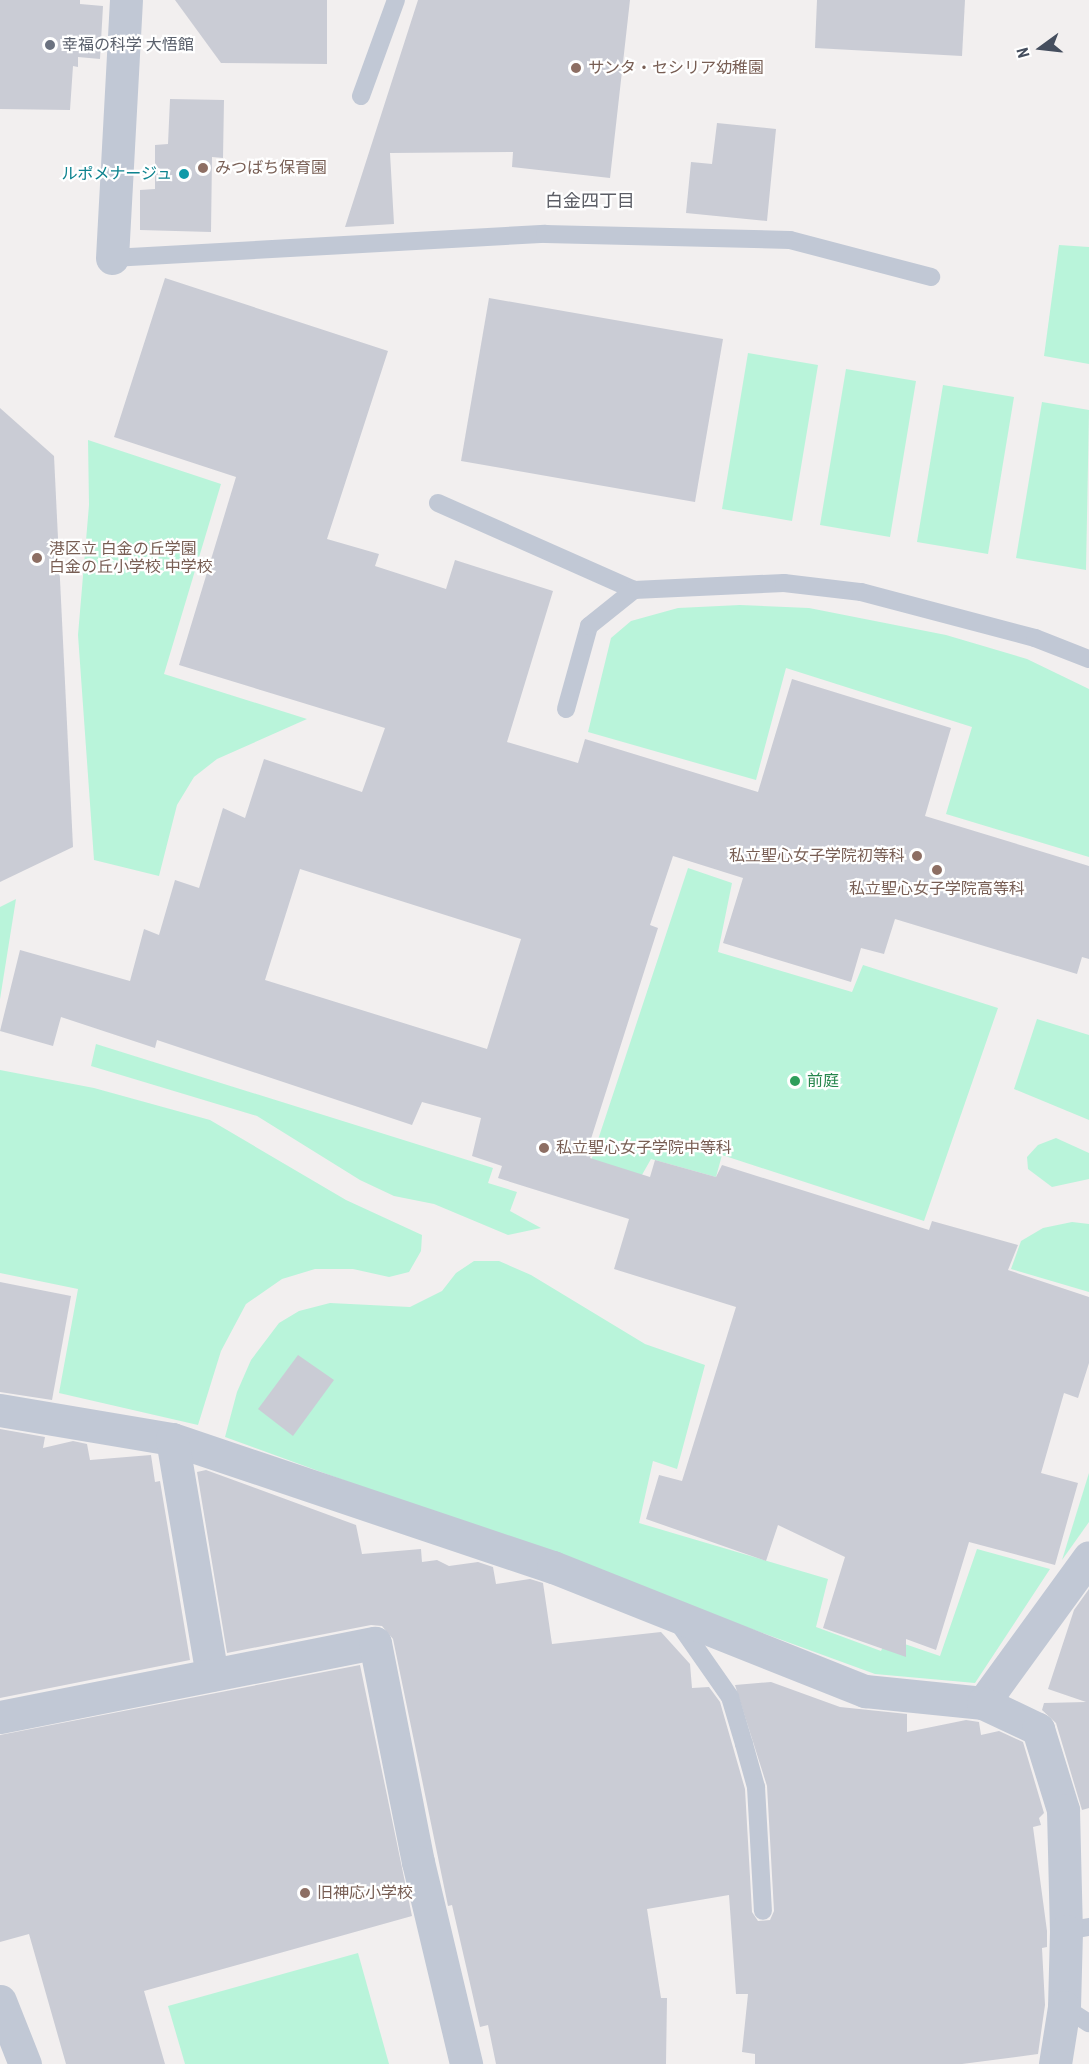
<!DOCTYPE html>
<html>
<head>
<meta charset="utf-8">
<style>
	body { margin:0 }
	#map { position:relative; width:1089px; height:2064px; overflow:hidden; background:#f2efef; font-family:"Roboto Condensed","Noto Sans JP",sans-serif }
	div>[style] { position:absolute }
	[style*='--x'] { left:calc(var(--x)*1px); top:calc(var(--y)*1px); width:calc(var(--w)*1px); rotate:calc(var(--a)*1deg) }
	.green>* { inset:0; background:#b9f4da }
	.building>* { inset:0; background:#caccd5 }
	.lane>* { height:18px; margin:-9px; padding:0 9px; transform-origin:9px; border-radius:9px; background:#c1c8d5 }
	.street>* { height:33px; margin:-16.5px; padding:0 16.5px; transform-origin:16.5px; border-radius:16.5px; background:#c1c8d5 }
	.dots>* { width:16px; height:16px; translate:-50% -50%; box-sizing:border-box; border:3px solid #fff; border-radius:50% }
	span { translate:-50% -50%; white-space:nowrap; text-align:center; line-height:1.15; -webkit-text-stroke:4.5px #fff; paint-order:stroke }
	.worship-label { font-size:16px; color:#5b616d }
	.left { translate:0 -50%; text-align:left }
	.education-label { font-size:16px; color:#785e54 }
	.right { translate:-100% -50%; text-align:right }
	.culture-label { font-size:16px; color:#0d838f }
	.leisure-label { font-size:16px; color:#27864d }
	.neighbourhood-label { font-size:18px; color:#5b5d65 }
	.north { position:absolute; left:1011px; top:18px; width:60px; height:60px; -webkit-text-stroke:4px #fff; paint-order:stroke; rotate:255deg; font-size:16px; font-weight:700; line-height:24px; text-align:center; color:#454e5e }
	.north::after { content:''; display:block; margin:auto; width:21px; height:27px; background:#454e5e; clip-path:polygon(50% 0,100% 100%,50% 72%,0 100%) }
</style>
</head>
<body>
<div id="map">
	<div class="green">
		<div style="clip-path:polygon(1059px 245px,1089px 247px,1089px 364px,1044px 356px)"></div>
		<div style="clip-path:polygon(748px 353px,818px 365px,792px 521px,722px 509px)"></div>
		<div style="clip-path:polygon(846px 369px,916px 381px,890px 537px,820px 525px)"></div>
		<div style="clip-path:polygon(943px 385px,1014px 397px,988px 554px,917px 542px)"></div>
		<div style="clip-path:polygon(1042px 402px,1089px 410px,1086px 570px,1016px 558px)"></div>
		<div style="clip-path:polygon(88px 440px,221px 484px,164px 674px,307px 719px,217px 759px,194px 777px,177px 805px,159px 876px,94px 860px,78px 635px,89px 505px)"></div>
		<div style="clip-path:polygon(740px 605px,809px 608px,946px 635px,1027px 659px,1089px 689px,1089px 857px,946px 814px,972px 727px,786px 668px,756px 780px,588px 732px,611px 638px,631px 621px,678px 608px)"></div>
		<div style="clip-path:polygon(688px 868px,732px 883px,718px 952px,852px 992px,863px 965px,998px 1008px,924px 1221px,722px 1155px,716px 1177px,651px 1159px,626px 1203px,580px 1194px)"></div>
		<div style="clip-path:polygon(16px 899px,0 999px,0 907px)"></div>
		<div style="clip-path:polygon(1037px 1019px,1089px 1035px,1089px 1120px,1014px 1089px)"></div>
		<div style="clip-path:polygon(96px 1044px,493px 1168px,488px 1183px,517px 1192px,510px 1211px,541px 1228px,508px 1235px,434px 1204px,394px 1196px,360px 1180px,257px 1116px,91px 1066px)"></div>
		<div style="clip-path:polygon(0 1070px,94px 1088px,210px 1120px,346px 1200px,422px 1235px,421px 1251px,409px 1272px,389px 1277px,353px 1269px,315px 1269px,282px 1279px,246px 1304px,221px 1351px,198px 1425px,59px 1393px,78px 1289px,0 1273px)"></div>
		<div style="clip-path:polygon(1056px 1138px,1089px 1153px,1089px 1179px,1052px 1187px,1028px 1169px,1027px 1157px,1038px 1145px)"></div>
		<div style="clip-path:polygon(1072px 1222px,1089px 1224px,1089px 1292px,1011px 1269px,1021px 1241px,1043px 1228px)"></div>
		<div style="clip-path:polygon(474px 1261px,499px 1261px,531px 1275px,645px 1344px,705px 1365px,677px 1469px,653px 1461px,639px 1523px,828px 1579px,816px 1627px,881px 1651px,887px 1638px,940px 1656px,977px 1549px,1050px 1569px,975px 1683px,875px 1674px,225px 1437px,237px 1392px,251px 1360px,279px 1323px,299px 1311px,330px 1303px,410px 1307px,442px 1291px,456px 1273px)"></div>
		<div style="clip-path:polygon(1089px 1473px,1089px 1522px,1062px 1560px)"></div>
		<div style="clip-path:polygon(358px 1953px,389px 2064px,185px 2064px,168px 2006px)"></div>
	</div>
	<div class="building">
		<div style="clip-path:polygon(0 0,80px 0,80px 4px,103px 6px,100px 59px,78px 57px,78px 67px,73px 66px,70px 110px,0 109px)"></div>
		<div style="clip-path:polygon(175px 0,327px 0,327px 64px,221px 63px)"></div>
		<div style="clip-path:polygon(418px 0,630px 0,610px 178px,512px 167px,513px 152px,390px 153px,394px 224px,345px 227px)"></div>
		<div style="clip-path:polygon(817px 0,965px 0,962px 56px,815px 48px)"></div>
		<div style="clip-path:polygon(170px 99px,224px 100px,223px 158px,212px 157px,211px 232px,140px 230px,140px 190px,155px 189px,155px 145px,168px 144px)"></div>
		<div style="clip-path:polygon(717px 123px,776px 129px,767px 221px,686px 213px,691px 162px,712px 164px)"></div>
		<div style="clip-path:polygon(evenodd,165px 278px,388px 351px,327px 539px,379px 554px,375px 566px,446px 589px,455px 560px,553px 591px,507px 742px,578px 763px,585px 739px,758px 792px,792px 679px,951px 728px,925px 816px,1089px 866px,1089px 959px,1082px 957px,1077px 974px,895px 919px,884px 954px,861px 948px,851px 982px,723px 943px,743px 878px,673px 856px,650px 925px,658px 928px,590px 1142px,595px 1143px,590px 1158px,650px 1177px,655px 1160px,716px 1177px,722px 1165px,929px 1230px,932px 1221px,1018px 1245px,1008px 1270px,1089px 1297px,1089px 1363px,1078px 1398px,1064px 1393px,1041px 1473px,1078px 1483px,1055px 1565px,969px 1542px,936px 1650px,906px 1639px,906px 1657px,823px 1628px,845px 1557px,778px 1525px,766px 1561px,646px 1519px,659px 1475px,682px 1481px,736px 1307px,614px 1269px,629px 1219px,498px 1178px,502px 1166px,472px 1156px,481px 1118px,422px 1102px,412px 1125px,157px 1040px,155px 1048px,61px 1017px,53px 1046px,0 1031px,20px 950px,130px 981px,144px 929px,159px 935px,175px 880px,199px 888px,223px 808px,245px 818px,264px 759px,362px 792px,385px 728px,179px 665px,236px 477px,114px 437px,165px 278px,300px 869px,521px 939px,487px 1049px,265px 980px,300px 869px)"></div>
		<div style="clip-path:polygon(489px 298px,723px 339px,695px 502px,461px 461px)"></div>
		<div style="clip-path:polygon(0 408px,54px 456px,73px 847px,0 882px)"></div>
		<div style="clip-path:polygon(0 1282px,71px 1296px,52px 1400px,0 1392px)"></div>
		<div style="clip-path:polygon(298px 1355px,334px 1380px,293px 1436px,258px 1409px)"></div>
		<div style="clip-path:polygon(0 1429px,45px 1437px,43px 1448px,73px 1441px,87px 1444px,90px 1460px,151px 1455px,155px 1482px,160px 1481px,190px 1660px,0 1698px)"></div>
		<div style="clip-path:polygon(206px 1470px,356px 1525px,362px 1554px,421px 1549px,422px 1562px,437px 1560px,449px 1566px,478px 1562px,493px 1567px,496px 1584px,530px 1579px,543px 1583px,552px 1644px,661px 1632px,690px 1664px,692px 1688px,709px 1687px,720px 1702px,745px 1789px,752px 1912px,758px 1921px,770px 1920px,774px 1911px,767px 1786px,735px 1685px,771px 1682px,840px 1707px,907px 1714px,907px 1732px,966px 1720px,979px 1722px,981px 1735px,999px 1731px,1023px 1742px,1044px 1813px,1039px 1818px,1041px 1825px,1033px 1827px,1047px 1931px,1047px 1947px,1042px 1948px,1045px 2005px,1038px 2054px,962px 2064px,755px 2064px,755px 2054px,742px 2052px,748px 1994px,736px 1994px,729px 1895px,647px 1909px,661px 1998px,667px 1998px,666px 2064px,496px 2064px,488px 2025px,480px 2027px,452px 1905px,448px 1906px,393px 1639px,382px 1626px,371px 1625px,227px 1653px,197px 1472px)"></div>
		<div style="clip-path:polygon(1089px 1589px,1089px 1808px,1082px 1810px,1056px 1723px,1042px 1710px,1044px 1703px,1086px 1702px,1048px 1689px,1074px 1610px)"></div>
		<div style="clip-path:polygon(360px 1665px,412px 1916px,144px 1991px,165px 2064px,66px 2064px,29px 1934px,0 1942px,0 1735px)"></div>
	</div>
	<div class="lane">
		<div style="--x:361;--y:96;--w:102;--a:-70"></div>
		<div style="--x:112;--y:258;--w:434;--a:-3.2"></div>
		<div style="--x:545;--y:234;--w:245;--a:1.4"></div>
		<div style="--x:790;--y:240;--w:146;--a:14.7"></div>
		<div style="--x:438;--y:503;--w:214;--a:23.9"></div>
		<div style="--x:634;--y:590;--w:150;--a:-2.7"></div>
		<div style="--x:784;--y:583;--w:78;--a:6.7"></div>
		<div style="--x:861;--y:592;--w:180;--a:14.8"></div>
		<div style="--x:1035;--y:638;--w:58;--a:21.3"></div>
		<div style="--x:566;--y:709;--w:86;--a:-74.5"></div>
		<div style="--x:589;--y:626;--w:58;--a:-38.7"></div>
		<div style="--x:677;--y:1621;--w:93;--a:55.1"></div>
		<div style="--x:730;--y:1697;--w:49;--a:73.4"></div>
		<div style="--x:744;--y:1744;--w:45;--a:74.4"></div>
		<div style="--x:756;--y:1787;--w:124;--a:86.8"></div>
		<div style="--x:1066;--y:1931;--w:23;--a:-10"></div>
		<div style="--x:1064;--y:2007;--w:30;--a:33"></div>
	</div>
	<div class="street">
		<div style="--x:112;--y:258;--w:258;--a:-86.9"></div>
		<div style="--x:0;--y:1410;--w:174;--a:9.6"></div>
		<div style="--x:172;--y:1439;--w:402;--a:18.6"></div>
		<div style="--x:553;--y:1567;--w:336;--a:21.7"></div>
		<div style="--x:865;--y:1691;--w:119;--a:5.8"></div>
		<div style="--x:983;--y:1703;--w:180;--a:-54"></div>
		<div style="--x:172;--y:1439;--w:239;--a:80.4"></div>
		<div style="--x:983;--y:1703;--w:61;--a:25.3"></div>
		<div style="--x:1038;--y:1729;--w:85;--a:72.8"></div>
		<div style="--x:1063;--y:1810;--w:121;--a:88.6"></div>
		<div style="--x:1066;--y:1931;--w:76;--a:91.5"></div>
		<div style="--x:1064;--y:2007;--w:58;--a:99"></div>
		<div style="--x:0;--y:1717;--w:382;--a:-11.2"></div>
		<div style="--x:375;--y:1643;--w:223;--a:78.9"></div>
		<div style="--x:418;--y:1862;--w:208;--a:76.6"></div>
		<div style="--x:0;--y:2001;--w:68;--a:68.4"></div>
	</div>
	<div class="dots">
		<div style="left:50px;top:45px;background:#6b7280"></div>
		<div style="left:576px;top:68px;background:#8d6e63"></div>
		<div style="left:203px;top:168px;background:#8d6e63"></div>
		<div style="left:184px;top:174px;background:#0f9aa8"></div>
		<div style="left:37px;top:558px;background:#8d6e63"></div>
		<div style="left:917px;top:856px;background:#8d6e63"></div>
		<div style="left:937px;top:870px;background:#8d6e63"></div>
		<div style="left:795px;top:1081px;background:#2e9e5b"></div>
		<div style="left:544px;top:1148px;background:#8d6e63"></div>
		<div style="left:305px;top:1893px;background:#8d6e63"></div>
	</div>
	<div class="worship-label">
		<span class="left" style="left:62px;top:45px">幸福の科学 大悟館</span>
	</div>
	<div class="education-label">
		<span class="left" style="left:588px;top:68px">サンタ・セシリア幼稚園</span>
		<span class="left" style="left:215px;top:168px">みつばち保育園</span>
		<span class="left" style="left:49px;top:558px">港区立 白金の丘学園<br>白金の丘小学校 中学校</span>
		<span class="right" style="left:905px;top:856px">私立聖心女子学院初等科</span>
		<span style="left:937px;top:889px">私立聖心女子学院高等科</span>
		<span class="left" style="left:556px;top:1148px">私立聖心女子学院中等科</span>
		<span class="left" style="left:317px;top:1893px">旧神応小学校</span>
	</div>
	<div class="culture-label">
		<span class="right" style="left:172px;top:174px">ルポメナージュ</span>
	</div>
	<div class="leisure-label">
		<span class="left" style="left:807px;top:1081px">前庭</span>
	</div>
	<div class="neighbourhood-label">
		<span style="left:590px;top:201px">白金四丁目</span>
	</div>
	<div class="north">N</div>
</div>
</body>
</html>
